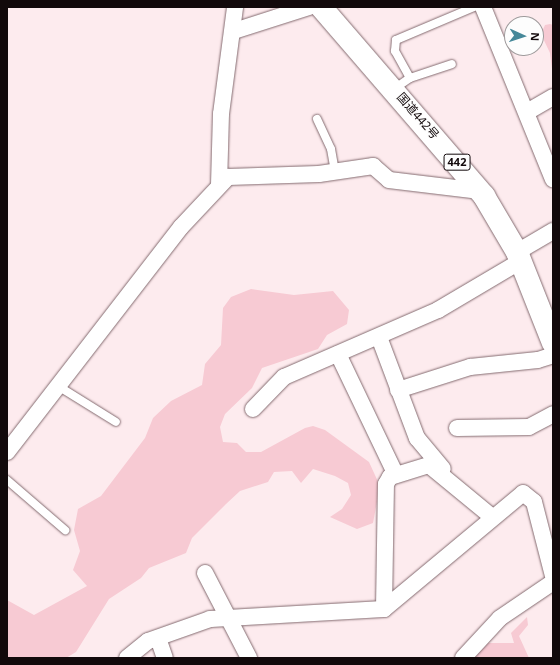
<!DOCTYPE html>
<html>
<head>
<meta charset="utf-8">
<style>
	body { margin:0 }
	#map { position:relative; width:560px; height:665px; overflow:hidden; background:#fdebee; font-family:"Noto Sans","Noto Sans JP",sans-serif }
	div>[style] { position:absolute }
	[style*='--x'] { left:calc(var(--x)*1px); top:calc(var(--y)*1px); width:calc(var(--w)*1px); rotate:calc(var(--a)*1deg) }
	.green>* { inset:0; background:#f7cad3 }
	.roads { filter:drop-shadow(0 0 1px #846b70) drop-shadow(0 0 1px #846b70) }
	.service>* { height:8px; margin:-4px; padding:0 4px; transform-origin:4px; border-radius:4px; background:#fff }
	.minor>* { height:16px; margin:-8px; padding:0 8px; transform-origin:8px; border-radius:8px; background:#fff }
	.trunk>* { height:22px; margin:-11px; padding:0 11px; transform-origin:11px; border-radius:11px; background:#fff }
	span { translate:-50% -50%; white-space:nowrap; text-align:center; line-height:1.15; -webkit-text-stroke:3px #fdfdfd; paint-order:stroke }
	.shield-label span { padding:1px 3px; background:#fdfdfd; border:1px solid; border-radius:3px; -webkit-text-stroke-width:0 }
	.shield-label { font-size:11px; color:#12090b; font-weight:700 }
	.street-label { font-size:12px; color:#12090b }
	.frame { position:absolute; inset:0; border:8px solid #12090b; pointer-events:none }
	.north { position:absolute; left:504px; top:16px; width:40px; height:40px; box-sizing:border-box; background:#fdfdfd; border:1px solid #9f9b9c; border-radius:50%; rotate:93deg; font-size:11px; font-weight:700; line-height:16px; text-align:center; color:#12090b }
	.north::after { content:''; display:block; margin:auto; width:14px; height:18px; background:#468899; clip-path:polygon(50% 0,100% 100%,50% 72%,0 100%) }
</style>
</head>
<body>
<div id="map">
	<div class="green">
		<div style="clip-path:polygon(550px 24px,553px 25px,553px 77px,550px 53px,541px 34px,545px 25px)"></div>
		<div style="clip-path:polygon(251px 289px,294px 295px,333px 291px,349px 310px,347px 324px,327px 335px,318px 349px,262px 368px,252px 388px,225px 414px,220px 427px,223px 442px,237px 443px,246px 452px,261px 452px,305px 428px,313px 426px,325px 430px,369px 462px,380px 486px,373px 523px,357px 529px,330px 517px,342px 509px,351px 495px,348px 483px,335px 476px,313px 469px,301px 483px,292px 471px,274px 472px,268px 482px,240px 491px,226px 504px,192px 538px,186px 553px,149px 568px,141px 578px,109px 599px,76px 652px,66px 658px,7px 658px,7px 600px,34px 615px,87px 586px,73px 570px,80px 551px,74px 530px,78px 509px,101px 496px,145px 438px,153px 418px,171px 401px,202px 385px,205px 364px,221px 345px,223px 308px,231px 297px)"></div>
		<div style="clip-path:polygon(527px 617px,528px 625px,519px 636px,529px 658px,473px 658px,488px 643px,514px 643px,511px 633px)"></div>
	</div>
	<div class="roads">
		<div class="service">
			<div style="--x:410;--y:78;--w:31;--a:-119"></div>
			<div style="--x:395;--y:51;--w:11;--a:-85"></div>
			<div style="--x:396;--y:40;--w:85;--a:-22.9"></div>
			<div style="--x:394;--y:89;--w:19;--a:-35"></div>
			<div style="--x:410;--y:78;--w:44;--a:-18.4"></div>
			<div style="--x:317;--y:119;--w:33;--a:65"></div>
			<div style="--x:331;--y:149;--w:23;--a:80"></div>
			<div style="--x:58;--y:386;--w:68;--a:31.8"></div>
			<div style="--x:7;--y:480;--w:77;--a:40.8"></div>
		</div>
		<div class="minor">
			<div style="--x:483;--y:7;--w:186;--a:67.9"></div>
			<div style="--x:234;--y:31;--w:79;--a:-17.7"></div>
			<div style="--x:527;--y:112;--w:30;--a:-30"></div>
			<div style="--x:219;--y:185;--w:71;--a:-88.4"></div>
			<div style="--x:221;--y:114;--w:108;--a:-82.5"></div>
			<div style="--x:517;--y:252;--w:42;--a:-30.3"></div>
			<div style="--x:379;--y:337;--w:108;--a:69.4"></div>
			<div style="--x:417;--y:438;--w:40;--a:50"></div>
			<div style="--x:338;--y:354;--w:134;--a:64.4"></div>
			<div style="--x:398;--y:390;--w:76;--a:-17.7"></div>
			<div style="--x:470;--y:367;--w:68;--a:-5.9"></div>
			<div style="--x:538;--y:360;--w:16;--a:-18"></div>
			<div style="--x:253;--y:409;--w:45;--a:-45.9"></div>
			<div style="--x:284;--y:377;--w:168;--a:-23.5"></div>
			<div style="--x:438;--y:310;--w:96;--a:-30.6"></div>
			<div style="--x:457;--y:428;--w:72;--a:-0.8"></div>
			<div style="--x:529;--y:427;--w:27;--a:-28"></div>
			<div style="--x:7;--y:452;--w:284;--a:-52.3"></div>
			<div style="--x:181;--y:227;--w:69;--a:-46.8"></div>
			<div style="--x:228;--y:177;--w:91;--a:-1.9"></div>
			<div style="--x:319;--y:174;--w:55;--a:-8.4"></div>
			<div style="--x:373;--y:166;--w:21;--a:41"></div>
			<div style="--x:389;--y:180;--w:92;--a:6.9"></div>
			<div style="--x:205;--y:573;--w:96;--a:62.6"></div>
			<div style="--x:384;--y:609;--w:125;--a:-89.1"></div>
			<div style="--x:386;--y:484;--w:8;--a:-60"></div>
			<div style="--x:390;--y:477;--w:41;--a:-17.1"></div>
			<div style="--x:429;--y:465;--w:82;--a:39.5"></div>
			<div style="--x:158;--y:638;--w:21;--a:71"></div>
			<div style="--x:127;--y:658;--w:27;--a:-39"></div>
			<div style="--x:148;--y:641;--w:66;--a:-19.5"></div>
			<div style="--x:210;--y:619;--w:174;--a:-3.3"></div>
			<div style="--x:384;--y:609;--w:181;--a:-39.8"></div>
			<div style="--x:523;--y:493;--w:14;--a:39"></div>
			<div style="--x:534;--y:502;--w:76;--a:75.6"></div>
			<div style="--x:463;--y:658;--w:54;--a:-47.2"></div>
			<div style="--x:500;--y:618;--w:64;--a:-34.2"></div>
		</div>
		<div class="trunk">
			<div style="--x:321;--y:7;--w:250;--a:49.2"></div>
			<div style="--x:484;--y:196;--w:65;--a:59.5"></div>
			<div style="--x:517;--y:252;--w:98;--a:68.4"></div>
		</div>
	</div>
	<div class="shield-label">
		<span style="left:457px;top:162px">442</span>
	</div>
	<div class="street-label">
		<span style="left:418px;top:116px;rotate:49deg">国道442号</span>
	</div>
	<div class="frame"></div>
	<div class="north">N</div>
</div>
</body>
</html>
